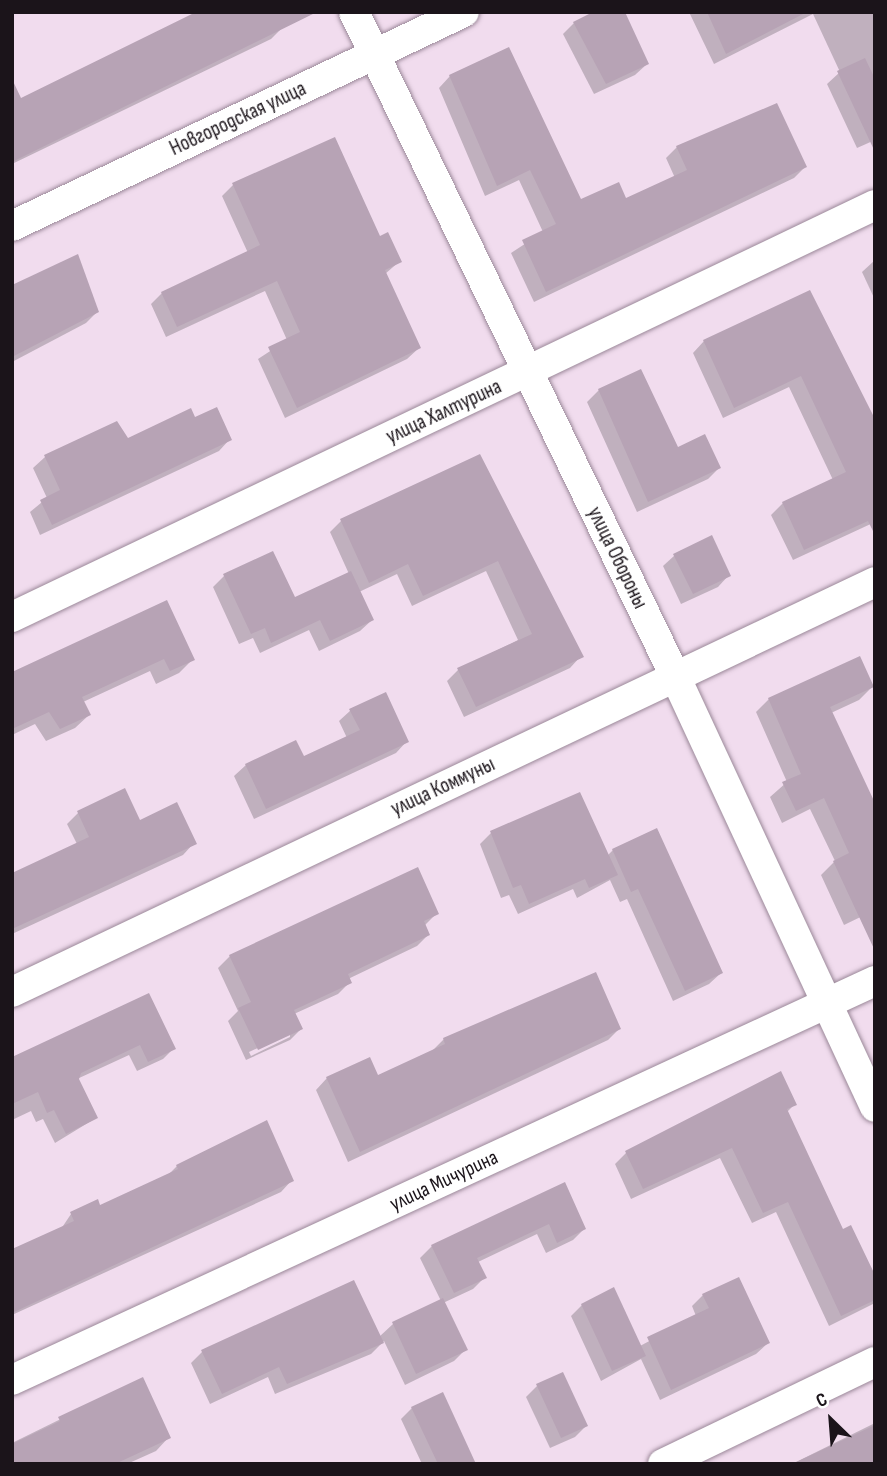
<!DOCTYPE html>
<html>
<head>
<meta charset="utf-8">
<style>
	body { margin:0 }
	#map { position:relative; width:887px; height:1476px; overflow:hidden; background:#f1dcee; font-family:"Sofia Sans Condensed",sans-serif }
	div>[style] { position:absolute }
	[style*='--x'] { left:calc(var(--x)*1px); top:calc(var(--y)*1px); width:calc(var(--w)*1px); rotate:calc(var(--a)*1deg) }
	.shadow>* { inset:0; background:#0003 }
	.building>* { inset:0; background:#b7a3b5 }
	.roads { filter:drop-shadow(0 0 2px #9b8899) drop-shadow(0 0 2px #9b8899) }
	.minor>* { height:30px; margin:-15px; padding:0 15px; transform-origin:15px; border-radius:15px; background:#fff }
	span { translate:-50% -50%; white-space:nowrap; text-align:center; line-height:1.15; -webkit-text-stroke:5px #fff; paint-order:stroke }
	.street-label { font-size:21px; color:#1b141a }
	.frame { position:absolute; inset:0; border:14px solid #1b141a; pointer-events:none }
	.north { position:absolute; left:796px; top:1385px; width:70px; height:70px; -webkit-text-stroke:5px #fff; paint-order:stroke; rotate:335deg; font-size:19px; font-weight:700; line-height:28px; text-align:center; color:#1b141a }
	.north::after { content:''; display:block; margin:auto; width:24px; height:32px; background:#1b141a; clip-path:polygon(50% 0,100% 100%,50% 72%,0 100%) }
</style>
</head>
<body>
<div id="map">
	<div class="shadow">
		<div style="clip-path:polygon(689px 12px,875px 12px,875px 140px,857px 148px,827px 84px,840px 72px,813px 14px,714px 64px)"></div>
		<div style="clip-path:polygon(574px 23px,647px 64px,635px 75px,594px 94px,563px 34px)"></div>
		<div style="clip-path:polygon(282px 28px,271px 39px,12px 164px,12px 92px,20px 101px)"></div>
		<div style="clip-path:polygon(450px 76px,580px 202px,626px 200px,675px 178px,666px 158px,677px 147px,805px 167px,794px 178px,534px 302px,511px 253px,543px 232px,519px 180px,485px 196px,439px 88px)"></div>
		<div style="clip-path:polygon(233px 185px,379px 239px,400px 261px,385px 274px,419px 348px,407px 359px,285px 418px,258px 359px,287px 340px,265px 291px,166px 337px,151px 304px,162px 293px,248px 253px,222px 196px)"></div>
		<div style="clip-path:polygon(875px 260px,875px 300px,862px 272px)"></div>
		<div style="clip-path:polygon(12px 287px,97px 312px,86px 323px,12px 362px)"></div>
		<div style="clip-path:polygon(810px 292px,875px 522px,793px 560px,771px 515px,783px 503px,833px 480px,789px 387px,723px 418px,693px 353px,704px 341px)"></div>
		<div style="clip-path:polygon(640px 371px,677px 450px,719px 468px,708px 479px,637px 512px,587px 402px,599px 390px)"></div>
		<div style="clip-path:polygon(194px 420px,230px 439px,219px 451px,40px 535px,30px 512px,47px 498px,33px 468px,45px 457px,117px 423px,128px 440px)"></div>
		<div style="clip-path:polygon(480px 456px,581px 656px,570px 668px,464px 717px,447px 681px,458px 670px,518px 640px,486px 571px,412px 606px,397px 574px,359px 592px,372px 620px,360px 631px,319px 651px,309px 630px,260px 653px,253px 638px,239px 644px,213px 587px,224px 576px,294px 600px,349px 574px,330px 532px,341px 521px)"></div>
		<div style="clip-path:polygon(675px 555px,729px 575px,718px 587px,681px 604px,663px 566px)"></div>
		<div style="clip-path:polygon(166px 602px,193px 659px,179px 673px,156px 684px,150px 671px,83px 702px,89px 715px,75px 728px,46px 741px,35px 724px,12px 735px,12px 674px)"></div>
		<div style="clip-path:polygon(872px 687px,859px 700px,831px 713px,875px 910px,844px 925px,821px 875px,835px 861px,810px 809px,782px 823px,770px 797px,787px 782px,756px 712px,769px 699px)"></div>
		<div style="clip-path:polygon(351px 710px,407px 741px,396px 753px,254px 819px,234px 776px,246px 765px,303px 759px,347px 738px,339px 721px)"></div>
		<div style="clip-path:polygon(79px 812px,139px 822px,194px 843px,183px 855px,12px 934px,12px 874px,77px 844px,67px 824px)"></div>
		<div style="clip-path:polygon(491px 833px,607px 856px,613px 850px,721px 973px,709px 984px,673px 1001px,627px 899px,620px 902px,610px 880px,577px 898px,573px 889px,518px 914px,509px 895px,501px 898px,480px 844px)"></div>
		<div style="clip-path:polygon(evenodd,437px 913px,424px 926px,428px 935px,417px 946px,348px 979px,350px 982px,338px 994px,294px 1014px,301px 1029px,290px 1040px,246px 1060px,228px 1021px,238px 1011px,218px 968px,230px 956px,437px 913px,290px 1033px,290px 1037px,251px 1056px,249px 1052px,290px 1033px)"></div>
		<div style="clip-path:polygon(149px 995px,174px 1048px,163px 1059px,137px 1071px,129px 1055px,77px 1079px,96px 1118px,55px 1143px,43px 1119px,36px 1122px,31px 1111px,12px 1120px,12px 1058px)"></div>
		<div style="clip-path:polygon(619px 1029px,608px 1040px,348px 1162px,316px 1090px,327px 1078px,378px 1077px,432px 1051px,444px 1039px)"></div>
		<div style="clip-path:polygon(795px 1104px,787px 1112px,842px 1231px,875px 1279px,875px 1303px,829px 1326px,776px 1212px,752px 1223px,720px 1158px,631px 1199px,615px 1164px,626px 1153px)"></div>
		<div style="clip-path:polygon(177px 1166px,292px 1180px,281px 1192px,12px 1315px,12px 1251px,61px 1229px,71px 1214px,100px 1207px,168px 1175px)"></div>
		<div style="clip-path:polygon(564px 1185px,584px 1229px,573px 1240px,546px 1253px,537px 1234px,478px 1262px,485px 1277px,473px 1289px,443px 1303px,465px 1350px,454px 1361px,405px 1385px,384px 1341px,371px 1354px,275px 1394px,268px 1377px,210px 1404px,191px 1363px,202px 1352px,379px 1337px,393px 1324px,441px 1301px,420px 1258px,432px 1246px)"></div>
		<div style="clip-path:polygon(703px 1295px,768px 1343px,756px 1354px,660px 1400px,641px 1359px,601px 1381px,571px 1316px,582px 1305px,640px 1346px,696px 1316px,692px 1306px)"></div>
		<div style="clip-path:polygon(142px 1379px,169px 1437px,156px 1451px,127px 1464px,12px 1464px,12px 1443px)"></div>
		<div style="clip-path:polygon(537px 1386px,586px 1426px,575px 1437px,550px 1448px,526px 1397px)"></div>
		<div style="clip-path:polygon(412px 1408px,474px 1464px,422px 1464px,401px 1419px)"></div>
		<div style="clip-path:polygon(875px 1423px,875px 1464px,792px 1464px)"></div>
	</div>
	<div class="building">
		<div style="clip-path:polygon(196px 12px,317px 12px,12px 162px,12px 79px,21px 98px)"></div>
		<div style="clip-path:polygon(593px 12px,625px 12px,649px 64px,606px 84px,573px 22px)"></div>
		<div style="clip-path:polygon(707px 12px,807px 12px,726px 54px)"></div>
		<div style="clip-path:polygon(509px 47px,581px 199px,619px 182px,626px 198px,687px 170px,676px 146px,777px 103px,807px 167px,546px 292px,522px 240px,556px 224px,530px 170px,497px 186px,449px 75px)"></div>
		<div style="clip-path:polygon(865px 58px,875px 79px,875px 152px,837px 71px)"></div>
		<div style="clip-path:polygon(335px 137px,380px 236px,388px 232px,402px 262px,385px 270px,421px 348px,297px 408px,268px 347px,300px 332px,277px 281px,177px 327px,161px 292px,260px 245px,232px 183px)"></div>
		<div style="clip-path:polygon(78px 254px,99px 312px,12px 357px,12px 285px)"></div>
		<div style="clip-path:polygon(810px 290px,875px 419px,875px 535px,868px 521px,804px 550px,782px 502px,846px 472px,801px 376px,734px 408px,703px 340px)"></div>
		<div style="clip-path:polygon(641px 369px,678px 447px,705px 434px,721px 468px,648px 502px,598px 389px)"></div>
		<div style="clip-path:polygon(217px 407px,232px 440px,52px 525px,40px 500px,60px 490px,44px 455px,117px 421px,128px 438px,191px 408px,195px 417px)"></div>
		<div style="clip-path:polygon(480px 454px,584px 657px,476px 707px,457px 668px,532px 634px,498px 561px,423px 596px,408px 564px,369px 583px,340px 519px)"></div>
		<div style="clip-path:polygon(712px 535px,731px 576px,693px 594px,673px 554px)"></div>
		<div style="clip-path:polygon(273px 551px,295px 597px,351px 571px,374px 620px,330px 641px,320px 620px,271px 643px,265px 628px,251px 634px,223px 574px)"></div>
		<div style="clip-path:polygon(167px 600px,195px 660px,170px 671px,164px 659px,82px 697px,91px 715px,60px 729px,49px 712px,12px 729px,12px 672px)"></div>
		<div style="clip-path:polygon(860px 656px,874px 687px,830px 707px,875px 803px,875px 951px,833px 861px,849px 853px,824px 798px,796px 811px,782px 782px,801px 774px,768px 698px)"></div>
		<div style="clip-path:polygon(386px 692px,409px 742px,266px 809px,245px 764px,296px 740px,304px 756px,360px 730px,349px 709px)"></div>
		<div style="clip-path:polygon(125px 788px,140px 820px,177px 802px,197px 844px,12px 929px,12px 873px,89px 837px,77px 811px)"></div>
		<div style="clip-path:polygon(580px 792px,618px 875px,589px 888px,585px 879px,529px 904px,521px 885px,513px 888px,490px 831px)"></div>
		<div style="clip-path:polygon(657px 828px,723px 973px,685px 991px,638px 889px,631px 892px,612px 849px)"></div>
		<div style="clip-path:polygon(418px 867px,439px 914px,424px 921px,430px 935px,348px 974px,352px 983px,294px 1010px,303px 1029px,258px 1050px,238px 1008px,251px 1002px,229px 955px)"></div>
		<div style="clip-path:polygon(596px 972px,621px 1029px,360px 1152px,326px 1077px,370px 1057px,378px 1075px,445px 1044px,443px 1038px)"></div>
		<div style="clip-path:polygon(149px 993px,176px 1049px,148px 1062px,140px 1045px,81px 1073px,79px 1079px,98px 1118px,66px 1134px,54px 1110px,47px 1113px,38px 1092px,12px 1104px,12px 1057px)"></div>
		<div style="clip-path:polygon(781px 1071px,797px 1105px,787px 1109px,843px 1229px,851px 1225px,875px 1275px,875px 1300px,841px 1316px,788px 1202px,763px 1213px,732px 1148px,643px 1189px,625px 1151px)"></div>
		<div style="clip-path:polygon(267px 1120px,294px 1181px,12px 1313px,12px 1249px,74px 1221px,70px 1212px,98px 1199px,100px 1205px,178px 1169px,176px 1165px)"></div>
		<div style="clip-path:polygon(565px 1182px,586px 1229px,557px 1243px,549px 1224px,477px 1258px,487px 1278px,454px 1293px,431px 1245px)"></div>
		<div style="clip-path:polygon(739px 1277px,770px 1343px,671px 1390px,647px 1337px,709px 1308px,702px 1294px)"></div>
		<div style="clip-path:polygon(354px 1280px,384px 1343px,287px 1384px,279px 1367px,222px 1394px,201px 1350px)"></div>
		<div style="clip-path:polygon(614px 1287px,646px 1356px,612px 1371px,581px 1304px)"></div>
		<div style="clip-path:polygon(443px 1298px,468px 1350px,416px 1374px,392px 1322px)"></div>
		<div style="clip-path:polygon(563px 1372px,588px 1426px,561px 1438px,536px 1384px)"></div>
		<div style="clip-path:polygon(143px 1377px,171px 1438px,115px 1464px,12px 1464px,12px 1444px,60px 1421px,58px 1417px)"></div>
		<div style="clip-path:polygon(443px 1392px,476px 1464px,438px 1464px,411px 1407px)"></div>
		<div style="clip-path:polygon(875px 1425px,875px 1464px,792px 1464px)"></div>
	</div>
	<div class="roads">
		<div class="minor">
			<div style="--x:354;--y:12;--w:738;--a:64.2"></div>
			<div style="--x:675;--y:676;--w:475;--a:65.1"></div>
			<div style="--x:12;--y:226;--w:500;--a:-25.34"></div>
			<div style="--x:12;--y:617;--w:956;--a:-25.52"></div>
			<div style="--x:12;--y:992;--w:955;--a:-25.41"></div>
			<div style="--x:12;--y:1380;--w:951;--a:-24.81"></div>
			<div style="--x:663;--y:1464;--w:235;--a:-25.7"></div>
		</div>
	</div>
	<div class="street-label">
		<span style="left:238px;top:119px;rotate:-25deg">Новгородская улица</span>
		<span style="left:444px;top:412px;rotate:-25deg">улица Халтурина</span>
		<span style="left:617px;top:558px;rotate:64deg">улица Обороны</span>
		<span style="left:443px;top:787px;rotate:-25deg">улица Коммуны</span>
		<span style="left:444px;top:1181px;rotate:-25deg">улица Мичурина</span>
	</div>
	<div class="frame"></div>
	<div class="north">С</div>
</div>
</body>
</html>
